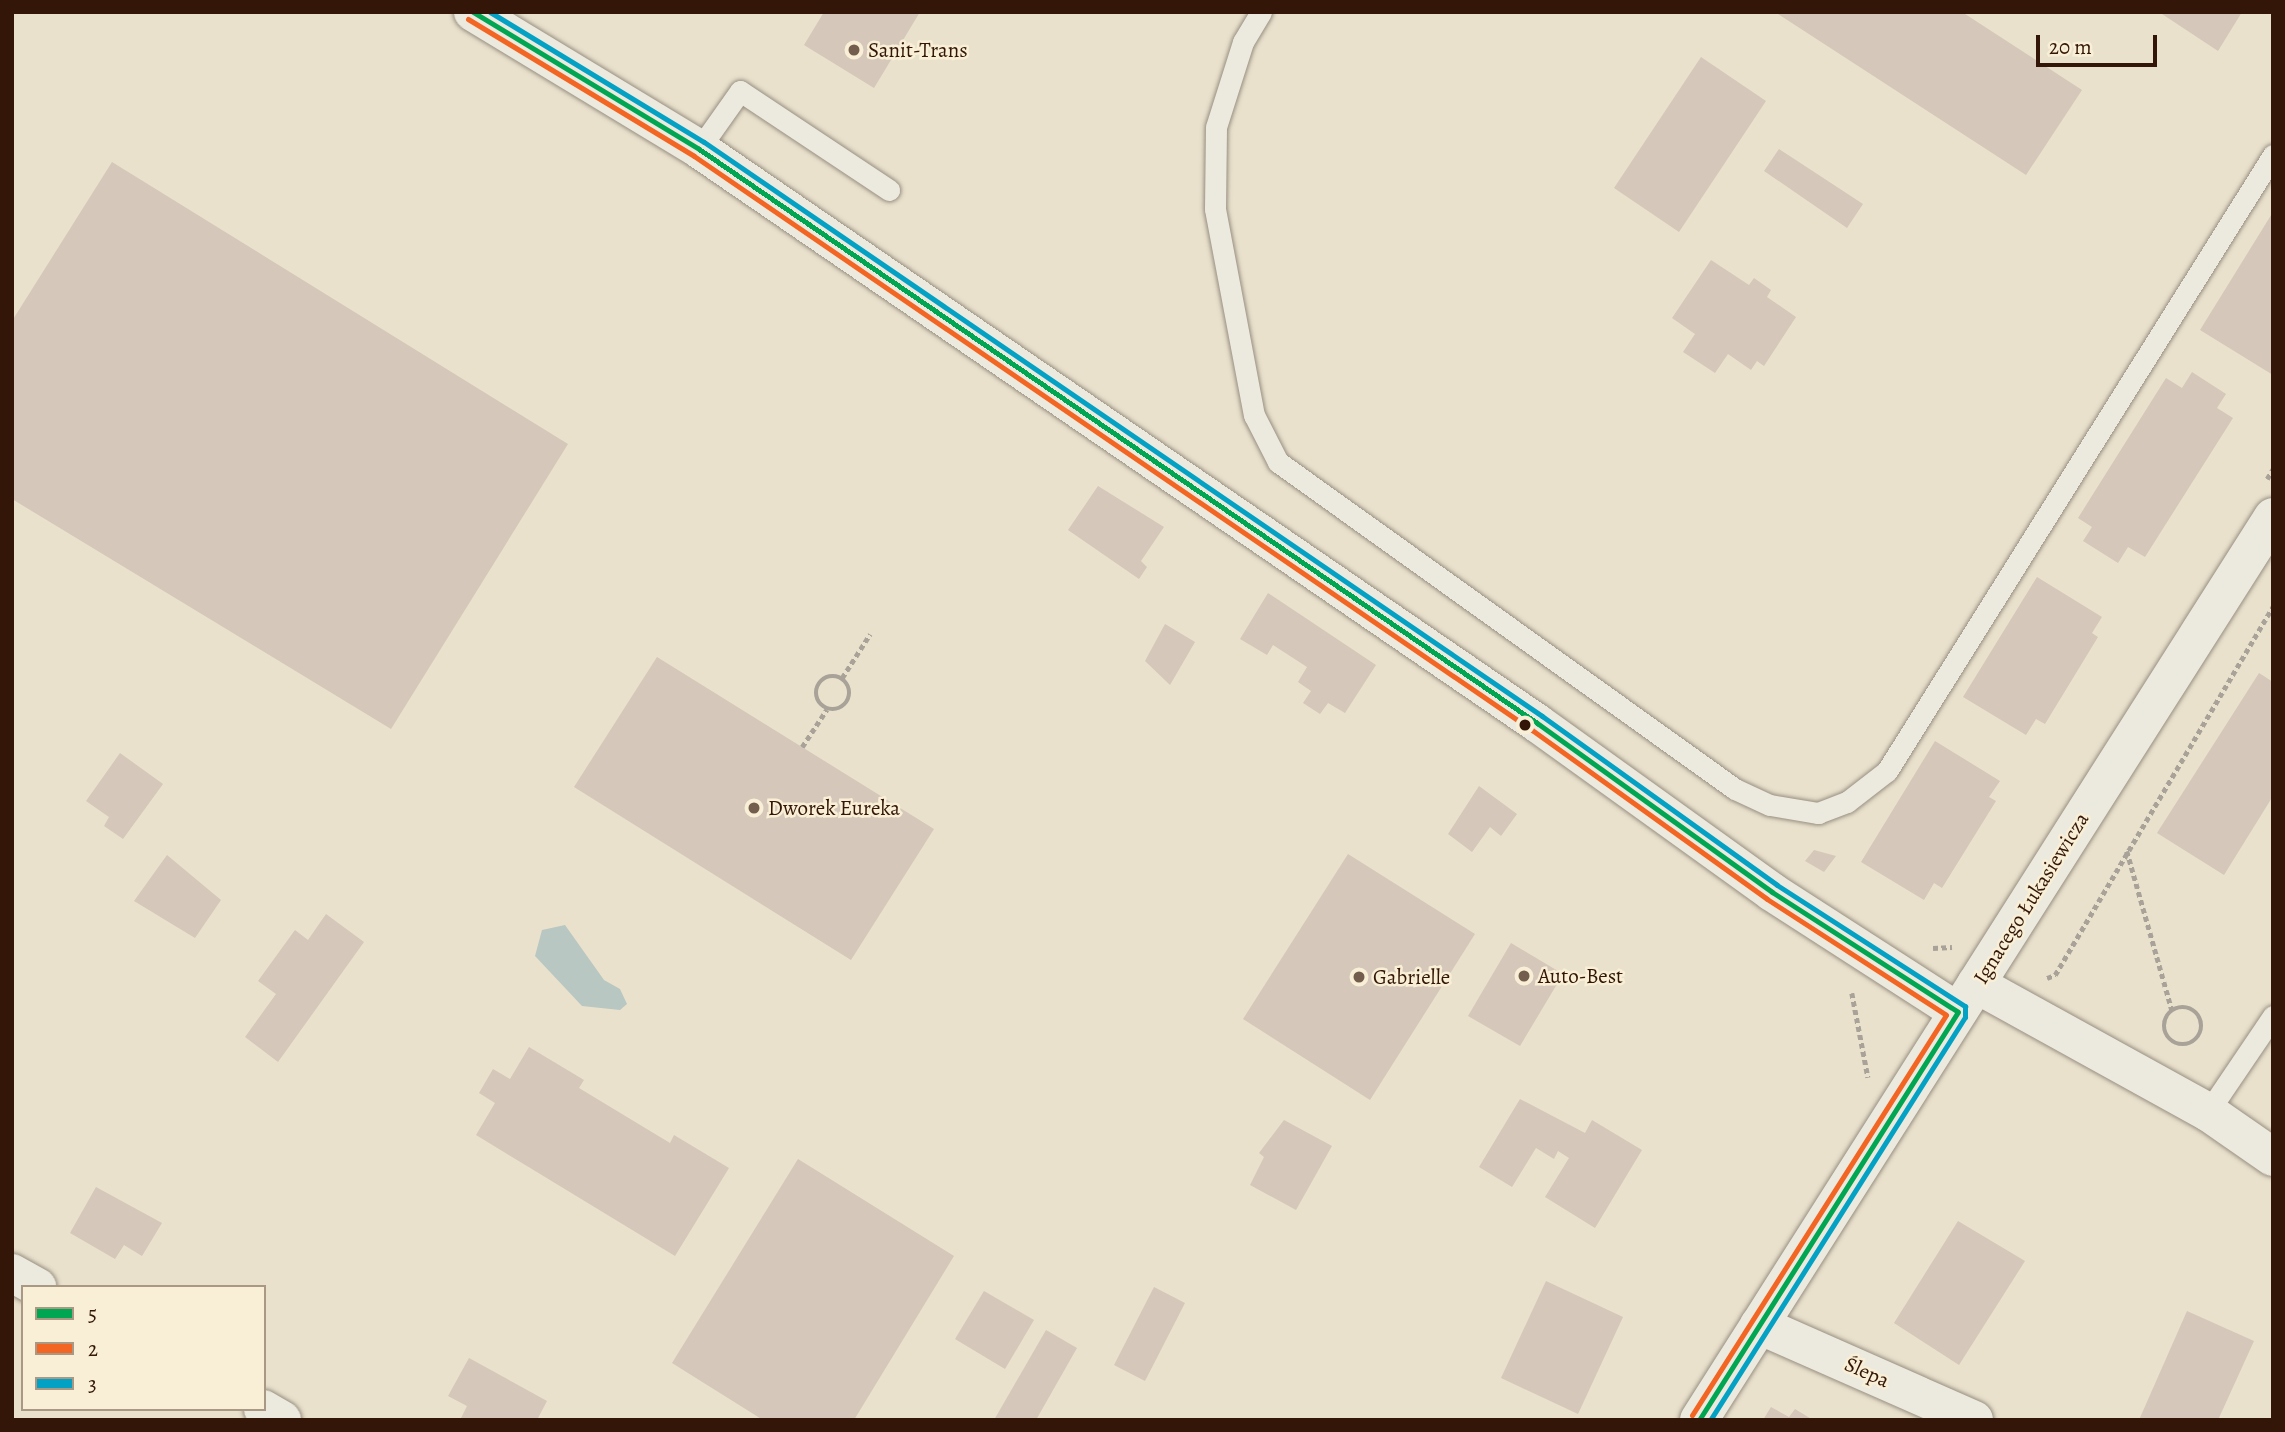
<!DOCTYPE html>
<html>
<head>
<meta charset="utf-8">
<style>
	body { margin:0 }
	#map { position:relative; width:2285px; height:1432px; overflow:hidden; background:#e9e1cc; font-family:Alegreya,serif }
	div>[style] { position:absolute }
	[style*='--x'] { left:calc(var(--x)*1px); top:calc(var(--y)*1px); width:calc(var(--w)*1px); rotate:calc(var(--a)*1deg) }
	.water>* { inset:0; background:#b8c7c2 }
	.building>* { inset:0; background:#d5c7b9 }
	.path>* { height:4.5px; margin-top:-2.25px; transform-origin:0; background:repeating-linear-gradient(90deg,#a8a298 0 5px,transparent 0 8.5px) }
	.path>.ring { margin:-2.25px; padding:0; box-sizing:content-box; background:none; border:4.5px solid #a8a298; border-radius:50% }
	.roads { filter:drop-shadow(0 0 2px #988f81) drop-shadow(0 0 2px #988f81) }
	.service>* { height:21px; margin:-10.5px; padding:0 10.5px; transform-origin:10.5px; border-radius:10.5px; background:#ece9de }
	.minor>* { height:38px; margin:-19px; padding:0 19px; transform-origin:19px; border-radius:19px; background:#ece9de }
	.bus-1>* { height:5px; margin:-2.5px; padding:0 2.5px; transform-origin:2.5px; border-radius:2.5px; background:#00a651 }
	.bus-2>* { height:5px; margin:-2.5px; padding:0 2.5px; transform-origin:2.5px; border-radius:2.5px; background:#f26522 }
	.bus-3>* { height:5px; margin:-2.5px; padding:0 2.5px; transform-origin:2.5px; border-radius:2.5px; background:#03a2c4 }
	.dots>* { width:19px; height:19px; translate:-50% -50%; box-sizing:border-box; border:4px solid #f8efd6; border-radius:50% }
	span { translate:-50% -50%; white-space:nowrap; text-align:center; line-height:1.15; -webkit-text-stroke:5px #f8efd6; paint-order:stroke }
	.poi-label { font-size:21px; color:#331607 }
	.left { translate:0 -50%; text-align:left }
	.street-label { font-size:21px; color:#331607 }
	.frame { position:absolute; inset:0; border:14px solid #331607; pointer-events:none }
	.legend { position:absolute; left:21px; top:1285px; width:245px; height:126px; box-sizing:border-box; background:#f8efd6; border:2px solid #a99883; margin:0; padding:9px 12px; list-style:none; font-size:21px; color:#331607 }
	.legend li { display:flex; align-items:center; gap:14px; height:35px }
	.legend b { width:35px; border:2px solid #a99883 }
	.scale { position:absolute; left:2036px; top:35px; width:121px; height:32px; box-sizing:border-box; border:4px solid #331607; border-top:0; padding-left:9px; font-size:21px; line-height:24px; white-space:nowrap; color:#331607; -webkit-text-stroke:5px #f8efd6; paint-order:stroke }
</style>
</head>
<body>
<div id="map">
	<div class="water">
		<div style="clip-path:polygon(565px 925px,604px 980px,620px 989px,627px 1004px,620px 1010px,582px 1006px,535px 956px,542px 930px)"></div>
	</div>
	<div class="building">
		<div style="clip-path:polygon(824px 12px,920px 12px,874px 88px,804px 45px)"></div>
		<div style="clip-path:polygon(1775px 12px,1962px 12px,2082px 90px,2026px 175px)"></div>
		<div style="clip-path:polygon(2159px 12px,2242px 12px,2218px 51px)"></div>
		<div style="clip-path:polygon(1701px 57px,1766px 101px,1679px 232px,1614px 188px)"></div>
		<div style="clip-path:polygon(1779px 149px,1863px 204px,1847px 228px,1764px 171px)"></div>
		<div style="clip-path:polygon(112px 162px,568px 444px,391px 729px,12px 499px,12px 321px)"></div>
		<div style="clip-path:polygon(2273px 212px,2273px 375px,2200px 330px)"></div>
		<div style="clip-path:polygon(1711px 260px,1749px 285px,1754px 278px,1771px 290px,1767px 297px,1796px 317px,1764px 366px,1757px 361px,1751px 370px,1728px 354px,1715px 373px,1683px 352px,1695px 334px,1672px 318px)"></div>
		<div style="clip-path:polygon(2192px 372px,2226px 394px,2217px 408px,2233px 418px,2145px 557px,2128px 547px,2118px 563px,2083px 541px,2092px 527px,2078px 518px,2166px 378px,2182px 388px)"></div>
		<div style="clip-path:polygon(1098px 486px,1164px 527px,1141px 561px,1147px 567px,1139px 579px,1068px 530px)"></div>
		<div style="clip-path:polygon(2037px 577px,2102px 617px,2092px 633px,2098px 637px,2045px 724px,2036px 719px,2026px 735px,1963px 697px)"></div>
		<div style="clip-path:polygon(1268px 593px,1376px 665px,1345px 713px,1328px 703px,1320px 714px,1303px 703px,1311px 691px,1298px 682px,1307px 667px,1273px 645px,1267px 655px,1240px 639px)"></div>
		<div style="clip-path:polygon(1165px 624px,1195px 642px,1170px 685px,1145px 661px)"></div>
		<div style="clip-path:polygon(657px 657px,934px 829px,851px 960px,574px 787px)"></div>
		<div style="clip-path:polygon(2259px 673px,2273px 682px,2273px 796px,2224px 875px,2157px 833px)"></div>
		<div style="clip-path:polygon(1935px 741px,2000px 781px,1989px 797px,1996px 801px,1942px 888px,1934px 883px,1924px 900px,1861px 862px)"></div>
		<div style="clip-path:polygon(120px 753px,163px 784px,123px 839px,104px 826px,109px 817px,86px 801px)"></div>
		<div style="clip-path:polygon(1479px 786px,1517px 814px,1501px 836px,1490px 827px,1472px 852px,1448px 834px)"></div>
		<div style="clip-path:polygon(1814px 850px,1836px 856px,1824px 872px,1805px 861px)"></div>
		<div style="clip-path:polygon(1348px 854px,1475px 934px,1370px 1100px,1243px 1019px)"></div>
		<div style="clip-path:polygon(167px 855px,221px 900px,195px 938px,134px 901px)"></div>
		<div style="clip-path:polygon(326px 914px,364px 942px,278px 1062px,245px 1037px,276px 994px,258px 981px,295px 930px,308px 940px)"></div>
		<div style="clip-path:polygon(1511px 943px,1563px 974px,1520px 1046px,1468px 1016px)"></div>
		<div style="clip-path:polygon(529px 1047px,584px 1080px,579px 1088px,670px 1143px,674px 1135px,729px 1168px,675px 1256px,476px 1135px,495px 1103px,479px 1093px,493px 1069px,510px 1079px)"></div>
		<div style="clip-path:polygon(1520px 1099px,1585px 1133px,1592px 1120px,1642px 1150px,1595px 1228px,1545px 1197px,1569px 1158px,1558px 1151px,1554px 1159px,1536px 1148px,1512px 1187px,1479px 1167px)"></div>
		<div style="clip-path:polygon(1284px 1120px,1332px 1146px,1296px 1210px,1250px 1185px,1264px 1157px,1259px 1153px)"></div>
		<div style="clip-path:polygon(798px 1159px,954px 1256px,854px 1420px,763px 1420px,672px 1363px)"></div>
		<div style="clip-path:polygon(96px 1187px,162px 1223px,142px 1256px,124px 1245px,115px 1259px,70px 1233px)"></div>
		<div style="clip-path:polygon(1958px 1221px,2025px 1261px,1959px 1365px,1894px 1323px)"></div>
		<div style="clip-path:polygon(1546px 1281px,1623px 1317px,1578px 1414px,1501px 1378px)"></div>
		<div style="clip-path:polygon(1154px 1287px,1185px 1303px,1145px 1381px,1114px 1365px)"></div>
		<div style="clip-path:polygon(984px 1291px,1034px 1320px,1005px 1369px,955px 1339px)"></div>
		<div style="clip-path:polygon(2187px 1311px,2254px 1341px,2218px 1420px,2139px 1420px)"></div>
		<div style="clip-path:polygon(1046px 1330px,1077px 1348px,1036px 1420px,994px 1420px)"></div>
		<div style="clip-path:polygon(469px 1358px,547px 1401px,537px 1420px,460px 1420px,467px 1406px,448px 1396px)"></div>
		<div style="clip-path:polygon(1771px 1407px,1789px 1417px,1795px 1409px,1813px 1420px,1763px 1420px)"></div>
	</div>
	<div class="path">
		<div style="--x:2267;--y:479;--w:12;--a:-59"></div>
		<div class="ring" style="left:816px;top:676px;width:29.5px;height:29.5px"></div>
		<div style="--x:842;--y:678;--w:52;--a:-57.5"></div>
		<div style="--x:802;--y:747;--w:45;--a:-56.7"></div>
		<div style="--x:2127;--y:851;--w:165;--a:74.2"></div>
		<div style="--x:1933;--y:948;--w:19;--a:-3"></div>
		<div style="--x:2047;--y:978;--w:9;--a:-21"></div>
		<div style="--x:2055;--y:975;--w:428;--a:-59.4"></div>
		<div style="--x:1852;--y:993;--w:86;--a:79.2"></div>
		<div class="ring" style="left:2164px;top:1007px;width:33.5px;height:33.5px"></div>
	</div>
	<div class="roads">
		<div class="service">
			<div style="--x:1261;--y:12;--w:35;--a:121"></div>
			<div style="--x:1243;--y:42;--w:89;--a:107.6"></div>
			<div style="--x:1216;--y:127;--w:82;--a:90.7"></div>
			<div style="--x:1215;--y:209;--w:210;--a:79.3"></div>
			<div style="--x:1254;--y:415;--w:53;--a:62.9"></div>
			<div style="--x:1278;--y:462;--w:562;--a:35.59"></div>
			<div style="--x:1735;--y:789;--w:38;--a:25"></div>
			<div style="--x:1770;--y:805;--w:49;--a:9.5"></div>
			<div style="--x:1818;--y:813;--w:31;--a:-21"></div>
			<div style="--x:1847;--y:802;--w:51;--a:-37.8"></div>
			<div style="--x:1887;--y:771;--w:727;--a:-57.93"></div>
			<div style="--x:699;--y:149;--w:71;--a:-54.7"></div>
			<div style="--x:740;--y:91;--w:179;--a:33.6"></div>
			<div style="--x:2208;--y:1112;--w:116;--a:-55.9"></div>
		</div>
		<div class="minor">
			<div style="--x:473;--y:12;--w:264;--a:31.2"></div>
			<div style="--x:699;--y:149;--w:1016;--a:34.41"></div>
			<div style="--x:1537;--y:723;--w:289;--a:35.7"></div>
			<div style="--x:1772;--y:892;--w:221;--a:32.8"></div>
			<div style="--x:1976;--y:984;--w:265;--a:28.9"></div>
			<div style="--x:2208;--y:1112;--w:79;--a:34.7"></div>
			<div style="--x:12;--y:1273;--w:29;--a:29"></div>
			<div style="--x:1759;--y:1325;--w:235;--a:23.8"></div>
			<div style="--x:263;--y:1409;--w:22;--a:30"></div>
			<div style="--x:1699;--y:1420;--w:1070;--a:-57.56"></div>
		</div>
	</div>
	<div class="bus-1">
		<div style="--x:473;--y:12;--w:264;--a:31.2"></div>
		<div style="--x:699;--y:149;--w:1016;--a:34.41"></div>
		<div style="--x:1537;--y:723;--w:289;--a:35.7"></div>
		<div style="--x:1772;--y:892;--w:221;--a:32.8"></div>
		<div style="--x:1699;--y:1420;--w:483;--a:-57.6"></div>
	</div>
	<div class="bus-2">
		<div style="--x:468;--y:19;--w:264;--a:31.2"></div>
		<div style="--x:694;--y:156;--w:1016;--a:34.41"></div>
		<div style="--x:1532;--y:730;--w:289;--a:35.7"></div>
		<div style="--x:1767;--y:899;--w:213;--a:32.9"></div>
		<div style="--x:1946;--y:1015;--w:474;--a:122.4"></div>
	</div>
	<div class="bus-3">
		<div style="--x:490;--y:12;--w:250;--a:31.3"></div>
		<div style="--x:704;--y:142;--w:1016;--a:34.41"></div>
		<div style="--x:1542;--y:716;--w:289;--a:35.7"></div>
		<div style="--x:1777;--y:885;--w:224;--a:32.8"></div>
		<div style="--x:1965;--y:1006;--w:11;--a:90"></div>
		<div style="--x:1965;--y:1017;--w:477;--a:122.3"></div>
	</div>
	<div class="dots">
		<div style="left:854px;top:50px;background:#735d4c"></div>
		<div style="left:1525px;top:725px;background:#331607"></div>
		<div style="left:754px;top:808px;background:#735d4c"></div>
		<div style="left:1524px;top:976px;background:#735d4c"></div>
		<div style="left:1359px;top:977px;background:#735d4c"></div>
	</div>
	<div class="poi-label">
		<span class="left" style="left:868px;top:50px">Sanit-Trans</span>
		<span class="left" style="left:768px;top:808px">Dworek Eureka</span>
		<span class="left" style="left:1538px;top:976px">Auto-Best</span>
		<span class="left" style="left:1373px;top:977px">Gabrielle</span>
	</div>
	<div class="street-label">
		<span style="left:2031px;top:898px;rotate:-58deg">Ignacego Łukasiewicza</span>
		<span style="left:1867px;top:1372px;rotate:24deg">Ślepa</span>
	</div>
	<div class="frame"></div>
	<ul class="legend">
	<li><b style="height:9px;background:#00a651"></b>5</li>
	<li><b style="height:9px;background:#f26522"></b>2</li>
	<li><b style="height:9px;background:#03a2c4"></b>3</li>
	</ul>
	<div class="scale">20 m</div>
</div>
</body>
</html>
